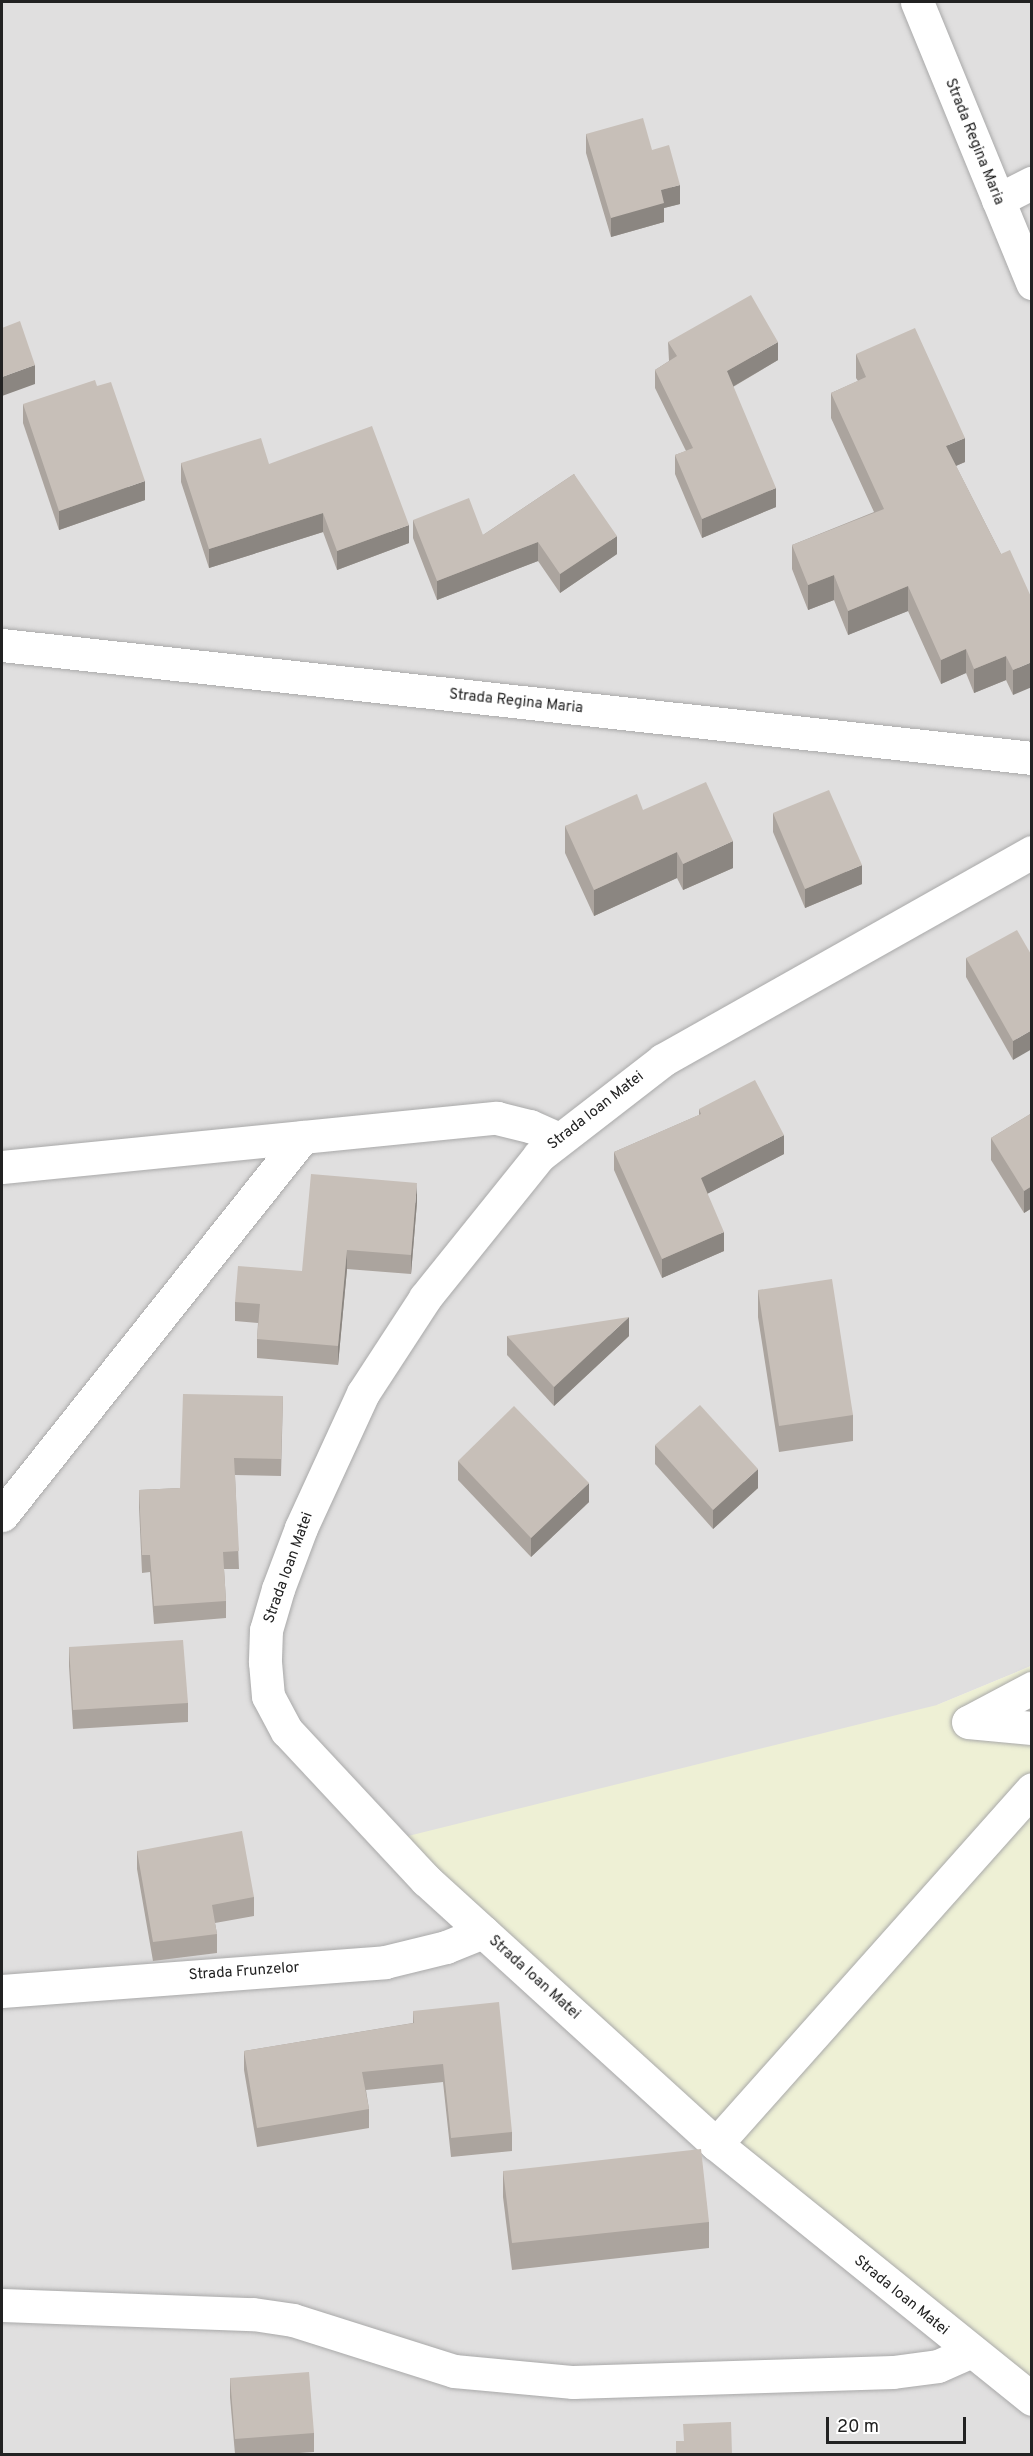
<!DOCTYPE html>
<html>
<head>
<meta charset="utf-8">
<style>
	body { margin:0 }
	#map { position:relative; width:1033px; height:2456px; overflow:hidden; background:#f2efe9; font-family:Overpass,sans-serif }
	div>[style] { position:absolute }
	[style*='--x'] { left:calc(var(--x)*1px); top:calc(var(--y)*1px); width:calc(var(--w)*1px); rotate:calc(var(--a)*1deg) }
	.residential>* { inset:0; background:#e0dfdf }
	.farmland>* { inset:0; background:#eef0d5 }
	.roads { filter:drop-shadow(0 0 2px #a9a9a9) drop-shadow(0 0 2px #a9a9a9) }
	.minor>* { height:33px; margin:-16.5px; padding:0 16.5px; transform-origin:16.5px; border-radius:16.5px; background:#fff }
	.wall>* { inset:0; background:#aba49e }
	.shaded-wall>* { inset:0; background:#8b8681 }
	.building>* { inset:0; background:#c7bfb8 }
	span { translate:-50% -50%; white-space:nowrap; text-align:center; line-height:1.15; -webkit-text-stroke:5px #fff; paint-order:stroke }
	.street-label { font-size:15px; color:#222 }
	.frame { position:absolute; inset:0; border:3px solid #222; pointer-events:none }
	.scale { position:absolute; left:826px; top:2417px; width:140px; height:27px; box-sizing:border-box; border:3px solid #222; border-top:0; padding-left:8px; font-size:18px; line-height:21px; white-space:nowrap; color:#222; -webkit-text-stroke:4px #fff; paint-order:stroke }
</style>
</head>
<body>
<div id="map">
	<div class="residential">
		<div style="clip-path:polygon(2px 2px,1031px 2px,1031px 1666px,937px 1705px,1031px 2383px,1031px 2454px,2px 2454px)"></div>
	</div>
	<div class="farmland">
		<div style="clip-path:polygon(1031px 1666px,1031px 2383px,724px 2138px,400px 1838px,937px 1705px)"></div>
	</div>
	<div class="roads">
		<div class="minor">
			<div style="--x:917;--y:2;--w:304;--a:67.7"></div>
			<div style="--x:998;--y:200;--w:38;--a:-27"></div>
			<div style="--x:2;--y:645;--w:1036;--a:6.26"></div>
			<div style="--x:1032;--y:852;--w:424;--a:150.6"></div>
			<div style="--x:663;--y:1060;--w:157;--a:142.3"></div>
			<div style="--x:539;--y:1156;--w:182;--a:128.8"></div>
			<div style="--x:425;--y:1298;--w:113;--a:123.1"></div>
			<div style="--x:363;--y:1393;--w:149;--a:114.7"></div>
			<div style="--x:301;--y:1528;--w:65;--a:110.7"></div>
			<div style="--x:278;--y:1589;--w:43;--a:106.3"></div>
			<div style="--x:266;--y:1630;--w:32;--a:92"></div>
			<div style="--x:265;--y:1662;--w:34;--a:85"></div>
			<div style="--x:268;--y:1696;--w:40;--a:62"></div>
			<div style="--x:287;--y:1731;--w:204;--a:47"></div>
			<div style="--x:426;--y:1880;--w:392;--a:42.3"></div>
			<div style="--x:716;--y:2144;--w:406;--a:38.9"></div>
			<div style="--x:2;--y:1167;--w:497;--a:-5.7"></div>
			<div style="--x:497;--y:1118;--w:34;--a:14"></div>
			<div style="--x:530;--y:1126;--w:30;--a:24"></div>
			<div style="--x:2;--y:1515;--w:483;--a:-51.5"></div>
			<div style="--x:1032;--y:1688;--w:72;--a:152"></div>
			<div style="--x:968;--y:1722;--w:64;--a:5.4"></div>
			<div style="--x:2;--y:1991;--w:384;--a:-4.3"></div>
			<div style="--x:385;--y:1962;--w:63;--a:-13.8"></div>
			<div style="--x:446;--y:1947;--w:40;--a:-22"></div>
			<div style="--x:716;--y:2144;--w:475;--a:-48.3"></div>
			<div style="--x:2;--y:2305;--w:251;--a:2.1"></div>
			<div style="--x:253;--y:2314;--w:40;--a:8.5"></div>
			<div style="--x:293;--y:2320;--w:169;--a:17.6"></div>
			<div style="--x:454;--y:2371;--w:120;--a:5.3"></div>
			<div style="--x:573;--y:2382;--w:320;--a:-1.8"></div>
			<div style="--x:893;--y:2372;--w:45;--a:-7.6"></div>
			<div style="--x:938;--y:2366;--w:34;--a:-24"></div>
		</div>
	</div>
	<div class="wall">
		<div style="clip-path:polygon(586px 134px,652px 150px,680px 204px,664px 208px,664px 222px,611px 237px,586px 153px)"></div>
		<div style="clip-path:polygon(668px 342px,778px 360px,733px 387px,776px 507px,702px 538px,675px 474px,675px 455px,686px 451px,655px 388px,655px 370px,669px 361px)"></div>
		<div style="clip-path:polygon(856px 354px,965px 462px,956px 466px,1001px 554px,1032px 599px,1013px 695px,1006px 680px,974px 693px,966px 673px,941px 684px,908px 611px,848px 635px,834px 600px,808px 610px,792px 569px,792px 545px,874px 512px,831px 418px,831px 393px,858px 381px,856px 378px)"></div>
		<div style="clip-path:polygon(23px 404px,145px 500px,59px 530px,23px 423px)"></div>
		<div style="clip-path:polygon(181px 463px,269px 464px,409px 543px,337px 570px,323px 532px,209px 568px,181px 482px)"></div>
		<div style="clip-path:polygon(574px 474px,617px 554px,560px 593px,538px 561px,437px 600px,413px 538px,413px 520px,483px 535px)"></div>
		<div style="clip-path:polygon(643px 810px,733px 868px,683px 890px,677px 878px,594px 916px,565px 853px,565px 826px)"></div>
		<div style="clip-path:polygon(773px 813px,862px 884px,805px 908px,773px 832px)"></div>
		<div style="clip-path:polygon(1032px 956px,1013px 1060px,966px 977px,966px 958px)"></div>
		<div style="clip-path:polygon(699px 1109px,784px 1154px,707px 1194px,724px 1251px,662px 1278px,614px 1170px,614px 1152px,699px 1115px)"></div>
		<div style="clip-path:polygon(1032px 1113px,1032px 1208px,1024px 1213px,991px 1160px,991px 1138px)"></div>
		<div style="clip-path:polygon(417px 1202px,411px 1274px,347px 1269px,338px 1365px,257px 1358px,257px 1339px,258px 1323px,235px 1321px,235px 1302px,302px 1271px)"></div>
		<div style="clip-path:polygon(758px 1290px,853px 1415px,853px 1441px,779px 1452px,758px 1317px)"></div>
		<div style="clip-path:polygon(507px 1336px,629px 1336px,554px 1406px,507px 1355px)"></div>
		<div style="clip-path:polygon(283px 1396px,281px 1476px,235px 1475px,239px 1569px,224px 1569px,226px 1601px,226px 1618px,154px 1624px,150px 1572px,142px 1573px,139px 1507px,139px 1490px,180px 1488px)"></div>
		<div style="clip-path:polygon(655px 1445px,758px 1488px,713px 1529px,655px 1464px)"></div>
		<div style="clip-path:polygon(458px 1461px,589px 1502px,531px 1557px,458px 1480px)"></div>
		<div style="clip-path:polygon(69px 1647px,188px 1703px,188px 1722px,73px 1729px,69px 1666px)"></div>
		<div style="clip-path:polygon(137px 1851px,254px 1897px,254px 1916px,215px 1923px,217px 1934px,217px 1953px,153px 1961px,137px 1869px)"></div>
		<div style="clip-path:polygon(413px 2011px,512px 2132px,512px 2151px,451px 2157px,443px 2082px,366px 2090px,369px 2109px,369px 2128px,257px 2147px,244px 2070px,244px 2051px,413px 2023px)"></div>
		<div style="clip-path:polygon(503px 2171px,709px 2222px,709px 2248px,512px 2270px,503px 2197px)"></div>
		<div style="clip-path:polygon(230px 2378px,314px 2433px,314px 2452px,285px 2454px,235px 2454px,230px 2397px)"></div>
	</div>
	<div class="shaded-wall">
		<div style="clip-path:polygon(680px 185px,680px 204px,664px 208px,664px 222px,611px 237px,611px 218px,661px 190px)"></div>
		<div style="clip-path:polygon(778px 342px,778px 360px,727px 390px,727px 371px)"></div>
		<div style="clip-path:polygon(35px 365px,35px 384px,2px 396px,2px 377px)"></div>
		<div style="clip-path:polygon(965px 438px,965px 462px,946px 470px,946px 446px)"></div>
		<div style="clip-path:polygon(145px 481px,145px 500px,59px 530px,59px 511px)"></div>
		<div style="clip-path:polygon(776px 488px,776px 507px,702px 538px,702px 519px)"></div>
		<div style="clip-path:polygon(323px 513px,323px 532px,209px 568px,209px 549px)"></div>
		<div style="clip-path:polygon(409px 525px,409px 543px,337px 570px,337px 551px)"></div>
		<div style="clip-path:polygon(617px 536px,617px 554px,560px 593px,560px 574px)"></div>
		<div style="clip-path:polygon(538px 542px,538px 561px,437px 600px,437px 581px)"></div>
		<div style="clip-path:polygon(834px 575px,834px 600px,808px 610px,808px 585px)"></div>
		<div style="clip-path:polygon(908px 586px,908px 611px,848px 635px,848px 611px)"></div>
		<div style="clip-path:polygon(966px 649px,966px 673px,941px 684px,941px 660px)"></div>
		<div style="clip-path:polygon(1006px 656px,1006px 680px,974px 693px,974px 669px)"></div>
		<div style="clip-path:polygon(1032px 662px,1032px 687px,1013px 695px,1013px 670px)"></div>
		<div style="clip-path:polygon(733px 841px,733px 868px,683px 890px,683px 864px)"></div>
		<div style="clip-path:polygon(677px 852px,677px 878px,594px 916px,594px 890px)"></div>
		<div style="clip-path:polygon(862px 865px,862px 884px,805px 908px,805px 889px)"></div>
		<div style="clip-path:polygon(1032px 1030px,1032px 1049px,1013px 1060px,1013px 1041px)"></div>
		<div style="clip-path:polygon(784px 1135px,784px 1154px,701px 1197px,701px 1178px)"></div>
		<div style="clip-path:polygon(417px 1183px,417px 1202px,411px 1274px,411px 1255px)"></div>
		<div style="clip-path:polygon(1032px 1186px,1032px 1208px,1024px 1213px,1024px 1191px)"></div>
		<div style="clip-path:polygon(724px 1232px,724px 1251px,662px 1278px,662px 1259px)"></div>
		<div style="clip-path:polygon(347px 1250px,347px 1269px,338px 1365px,338px 1346px)"></div>
		<div style="clip-path:polygon(629px 1317px,629px 1336px,554px 1406px,554px 1387px)"></div>
		<div style="clip-path:polygon(758px 1469px,758px 1488px,713px 1529px,713px 1510px)"></div>
		<div style="clip-path:polygon(589px 1483px,589px 1502px,531px 1557px,531px 1538px)"></div>
	</div>
	<div class="building">
		<div style="clip-path:polygon(643px 118px,652px 150px,669px 145px,680px 185px,661px 190px,664px 203px,611px 218px,586px 134px)"></div>
		<div style="clip-path:polygon(751px 295px,778px 342px,727px 371px,776px 488px,702px 519px,675px 455px,693px 448px,655px 370px,677px 356px,668px 342px)"></div>
		<div style="clip-path:polygon(20px 321px,35px 365px,2px 377px,2px 328px)"></div>
		<div style="clip-path:polygon(915px 328px,965px 438px,946px 446px,1001px 554px,1010px 550px,1032px 599px,1032px 662px,1013px 670px,1006px 656px,974px 669px,966px 649px,941px 660px,908px 586px,848px 611px,834px 575px,808px 585px,792px 545px,884px 509px,831px 393px,866px 377px,856px 354px)"></div>
		<div style="clip-path:polygon(95px 380px,97px 386px,111px 382px,145px 481px,59px 511px,23px 404px)"></div>
		<div style="clip-path:polygon(372px 426px,409px 525px,337px 551px,323px 513px,209px 549px,181px 463px,261px 438px,269px 464px)"></div>
		<div style="clip-path:polygon(574px 474px,617px 536px,560px 574px,538px 542px,437px 581px,413px 520px,469px 498px,483px 535px)"></div>
		<div style="clip-path:polygon(706px 782px,733px 841px,683px 864px,677px 852px,594px 890px,565px 826px,637px 794px,643px 810px)"></div>
		<div style="clip-path:polygon(829px 790px,862px 865px,805px 889px,773px 813px)"></div>
		<div style="clip-path:polygon(1017px 930px,1032px 956px,1032px 1030px,1013px 1041px,966px 958px)"></div>
		<div style="clip-path:polygon(755px 1080px,784px 1135px,701px 1178px,724px 1232px,662px 1259px,614px 1152px,701px 1114px,699px 1109px)"></div>
		<div style="clip-path:polygon(1032px 1113px,1032px 1186px,1024px 1191px,991px 1138px)"></div>
		<div style="clip-path:polygon(311px 1174px,417px 1183px,411px 1255px,347px 1250px,338px 1346px,257px 1339px,260px 1304px,235px 1302px,238px 1266px,302px 1271px)"></div>
		<div style="clip-path:polygon(832px 1279px,853px 1415px,779px 1426px,758px 1290px)"></div>
		<div style="clip-path:polygon(629px 1317px,554px 1387px,507px 1336px)"></div>
		<div style="clip-path:polygon(183px 1394px,283px 1396px,281px 1459px,234px 1458px,239px 1551px,223px 1552px,226px 1601px,154px 1606px,150px 1555px,142px 1555px,139px 1490px,180px 1488px)"></div>
		<div style="clip-path:polygon(700px 1405px,758px 1469px,713px 1510px,655px 1445px)"></div>
		<div style="clip-path:polygon(514px 1406px,589px 1483px,531px 1538px,458px 1461px)"></div>
		<div style="clip-path:polygon(183px 1640px,188px 1703px,73px 1710px,69px 1647px)"></div>
		<div style="clip-path:polygon(242px 1831px,254px 1897px,212px 1905px,217px 1934px,153px 1942px,137px 1851px)"></div>
		<div style="clip-path:polygon(499px 2002px,512px 2132px,451px 2138px,443px 2064px,362px 2072px,369px 2109px,257px 2128px,244px 2051px,414px 2023px,413px 2011px)"></div>
		<div style="clip-path:polygon(701px 2149px,709px 2222px,512px 2243px,503px 2171px)"></div>
		<div style="clip-path:polygon(309px 2372px,314px 2433px,235px 2439px,230px 2378px)"></div>
		<div style="clip-path:polygon(731px 2422px,732px 2454px,676px 2454px,676px 2441px,684px 2441px,683px 2424px)"></div>
	</div>
	<div class="street-label">
		<span style="left:974px;top:142px;rotate:68deg">Strada Regina Maria</span>
		<span style="left:516px;top:702px;rotate:6deg">Strada Regina Maria</span>
		<span style="left:596px;top:1111px;rotate:-38deg">Strada Ioan Matei</span>
		<span style="left:289px;top:1568px;rotate:-70deg">Strada Ioan Matei</span>
		<span style="left:244px;top:1972px;rotate:-4deg">Strada Frunzelor</span>
		<span style="left:534px;top:1978px;rotate:42deg">Strada Ioan Matei</span>
		<span style="left:901px;top:2296px;rotate:39deg">Strada Ioan Matei</span>
	</div>
	<div class="frame"></div>
	<div class="scale">20 m</div>
</div>
</body>
</html>
